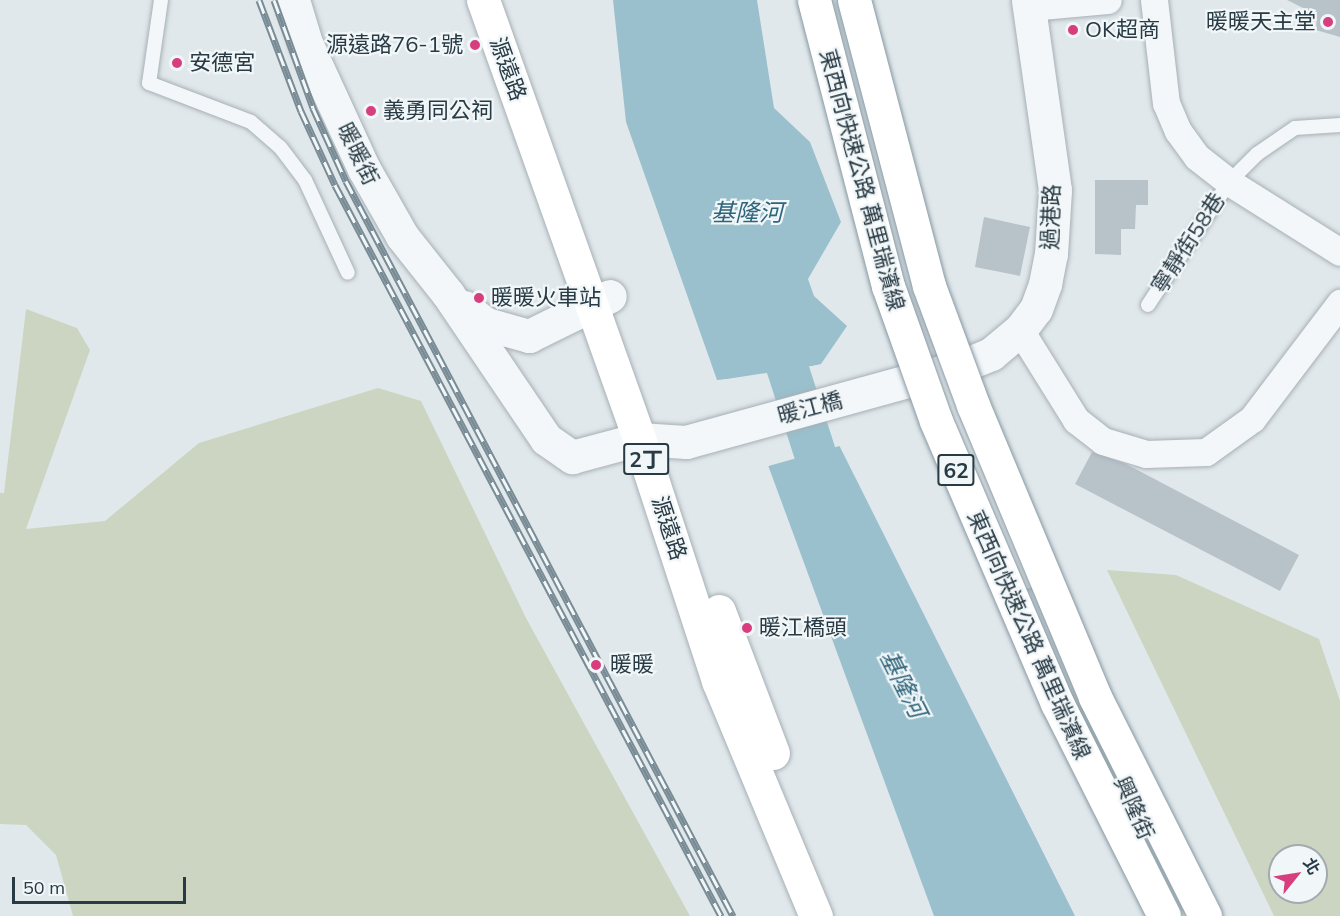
<!DOCTYPE html>
<html>
<head>
<meta charset="utf-8">
<style>
	body { margin:0 }
	#map { position:relative; width:1340px; height:916px; overflow:hidden; background:#e1e8eb; font-family:Mulish,"Noto Sans TC",sans-serif }
	div>[style] { position:absolute }
	[style*='--x'] { left:calc(var(--x)*1px); top:calc(var(--y)*1px); width:calc(var(--w)*1px); rotate:calc(var(--a)*1deg) }
	.green>* { inset:0; background:#ccd5c2 }
	.water>* { inset:0; background:#9ac0cd }
	.pier>* { inset:0; background:#e1e8eb }
	.river>* { height:42px; margin:-21px; padding:0 21px; transform-origin:21px; border-radius:21px; background:#9ac0cd }
	.building>* { inset:0; background:#b8c2c9 }
	.roads { filter:drop-shadow(0 0 2px #a6b0b6) drop-shadow(0 0 2px #a6b0b6) }
	.service>* { height:14px; margin:-7px; padding:0 7px; transform-origin:7px; border-radius:7px; background:#f4f7f9 }
	.minor>* { height:27px; margin:-13.5px; padding:0 13.5px; transform-origin:13.5px; border-radius:13.5px; background:#f4f7f9 }
	.tertiary>* { height:33px; margin:-16.5px; padding:0 16.5px; transform-origin:16.5px; border-radius:16.5px; background:#f4f7f9 }
	.primary>* { height:33px; margin:-16.5px; padding:0 16.5px; transform-origin:16.5px; border-radius:16.5px; background:#fff }
	.rail>* { height:7px; margin-top:-3.5px; transform-origin:0; background:repeating-linear-gradient(90deg,#f1f6f8 0 14px,#798c96 0 28px); box-sizing:border-box; border-block:2px solid #798c96 }
	.bridges { filter:drop-shadow(0 0 2px #8799a3) drop-shadow(0 0 2px #8799a3) }
	.trunk-bridge>* { height:33px; margin:-16.5px; padding:0 16.5px; transform-origin:16.5px; border-radius:16.5px; background:#fff }
	.dots>* { width:16px; height:16px; translate:-50% -50%; box-sizing:border-box; border:3px solid #f1f6f8; border-radius:50% }
	span { translate:-50% -50%; white-space:nowrap; text-align:center; line-height:1.15; -webkit-text-stroke:4.5px #f1f6f8; paint-order:stroke }
	.shield-label span { padding:2px 4px; background:#f1f6f8; border:2px solid; border-radius:4px; -webkit-text-stroke-width:0 }
	.shield-label { font-size:21px; color:#283a44; font-weight:700 }
	.poi-label { font-size:22px; color:#283a44 }
	.right { translate:-100% -50%; text-align:right }
	.left { translate:0 -50%; text-align:left }
	.street-label { font-size:22px; color:#283a44 }
	.water-label { font-size:24px; color:#2f657b; font-style:italic }
	.north { position:absolute; left:1268px; top:844px; width:60px; height:60px; box-sizing:border-box; background:#f1f6f8; border:2px solid #a1abb0; border-radius:50%; rotate:60deg; font-size:16px; font-weight:700; line-height:24px; text-align:center; color:#283a44 }
	.north::after { content:''; display:block; margin:auto; width:21px; height:27px; background:#d83e7e; clip-path:polygon(50% 0,100% 100%,50% 72%,0 100%) }
	.scale { position:absolute; left:12px; top:877px; width:174px; height:27px; box-sizing:border-box; border:3px solid #283a44; border-top:0; padding-left:8px; font-size:18px; line-height:21px; white-space:nowrap; color:#283a44; -webkit-text-stroke:4px #f1f6f8; paint-order:stroke }
</style>
</head>
<body>
<div id="map">
	<div class="green">
		<div style="clip-path:polygon(26px 309px,77px 328px,90px 350px,26px 529px,105px 521px,199px 443px,378px 388px,421px 401px,526px 618px,690px 916px,73px 916px,56px 855px,26px 825px,0 824px,0 493px,4px 493px)"></div>
		<div style="clip-path:polygon(evenodd,1107px 570px,1176px 575px,1319px 639px,1340px 701px,1340px 916px,1274px 916px,1107px 570px,1280px 856px,1316px 856px,1316px 892px,1280px 892px,1280px 856px)"></div>
	</div>
	<div class="water">
		<div style="clip-path:polygon(613px 0,757px 0,774px 108px,810px 142px,841px 222px,808px 279px,814px 296px,847px 326px,821px 364px,769px 376px,717px 380px,626px 122px)"></div>
		<div style="clip-path:polygon(837px 441px,1075px 916px,934px 916px,765px 457px)"></div>
	</div>
	<div class="pier">
		<div style="clip-path:polygon(825px 364px,769px 379px,714px 381px)"></div>
		<div style="clip-path:polygon(837px 438px,843px 445px,765px 467px,762px 457px)"></div>
	</div>
	<div class="river">
		<div style="--x:771;--y:317;--w:192;--a:72.1"></div>
	</div>
	<div class="building">
		<div style="clip-path:polygon(1287px 0,1340px 0,1340px 37px,1316px 30px,1317px 15px)"></div>
		<div style="clip-path:polygon(1095px 180px,1148px 180px,1148px 205px,1136px 205px,1135px 229px,1121px 229px,1121px 255px,1095px 254px)"></div>
		<div style="clip-path:polygon(984px 217px,1030px 227px,1020px 276px,975px 267px)"></div>
		<div style="clip-path:polygon(1092px 452px,1126px 464px,1299px 555px,1280px 591px,1075px 484px)"></div>
	</div>
	<div class="roads">
		<div class="service">
			<div style="--x:161;--y:0;--w:84;--a:98.2"></div>
			<div style="--x:149;--y:83;--w:109;--a:20.9"></div>
			<div style="--x:251;--y:122;--w:38;--a:41"></div>
			<div style="--x:280;--y:147;--w:41;--a:52.9"></div>
			<div style="--x:305;--y:180;--w:102;--a:65.2"></div>
			<div style="--x:1148;--y:305;--w:147;--a:-56.6"></div>
			<div style="--x:1229;--y:182;--w:40;--a:-45"></div>
			<div style="--x:1257;--y:154;--w:46;--a:-34.4"></div>
			<div style="--x:1295;--y:128;--w:45;--a:-3.8"></div>
		</div>
		<div class="minor">
			<div style="--x:1154;--y:0;--w:104;--a:83.4"></div>
			<div style="--x:1166;--y:103;--w:30;--a:67"></div>
			<div style="--x:1178;--y:131;--w:32;--a:54"></div>
			<div style="--x:1197;--y:157;--w:41;--a:38"></div>
			<div style="--x:1229;--y:182;--w:131;--a:32.2"></div>
			<div style="--x:1029;--y:7;--w:79;--a:-5.1"></div>
			<div style="--x:1020;--y:330;--w:106;--a:58.1"></div>
			<div style="--x:1076;--y:420;--w:34;--a:38"></div>
			<div style="--x:1103;--y:441;--w:45;--a:16.8"></div>
			<div style="--x:1146;--y:454;--w:60;--a:-1.9"></div>
			<div style="--x:1206;--y:452;--w:57;--a:-35.7"></div>
			<div style="--x:1252;--y:419;--w:146;--a:-52.8"></div>
			<div style="--x:934;--y:374;--w:221;--a:65.1"></div>
			<div style="--x:1129;--y:798;--w:129;--a:65.8"></div>
		</div>
		<div class="tertiary">
			<div style="--x:293;--y:0;--w:45;--a:73.2"></div>
			<div style="--x:306;--y:43;--w:139;--a:65.3"></div>
			<div style="--x:364;--y:169;--w:77;--a:60.4"></div>
			<div style="--x:402;--y:236;--w:74;--a:51.6"></div>
			<div style="--x:448;--y:294;--w:175;--a:55.9"></div>
			<div style="--x:546;--y:439;--w:32;--a:35"></div>
			<div style="--x:572;--y:457;--w:69;--a:-15"></div>
			<div style="--x:639;--y:439;--w:47;--a:3.7"></div>
			<div style="--x:686;--y:442;--w:283;--a:-15.4"></div>
			<div style="--x:959;--y:367;--w:35;--a:-22"></div>
			<div style="--x:991;--y:354;--w:38;--a:-40"></div>
			<div style="--x:1020;--y:330;--w:26;--a:-53"></div>
			<div style="--x:1036;--y:309;--w:27;--a:-70"></div>
			<div style="--x:1045;--y:284;--w:31;--a:-79"></div>
			<div style="--x:1051;--y:254;--w:64;--a:-86.4"></div>
			<div style="--x:1055;--y:190;--w:192;--a:-98.1"></div>
			<div style="--x:464;--y:307;--w:28;--a:38"></div>
			<div style="--x:486;--y:324;--w:45;--a:15.6"></div>
			<div style="--x:529;--y:336;--w:90;--a:-26.3"></div>
		</div>
		<div class="primary">
			<div style="--x:483;--y:0;--w:466;--a:70.4"></div>
			<div style="--x:639;--y:439;--w:255;--a:71.9"></div>
			<div style="--x:718;--y:681;--w:255;--a:67.4"></div>
			<div style="--x:719;--y:611;--w:152;--a:69.2"></div>
		</div>
	</div>
	<div class="rail">
		<div style="--x:259;--y:0;--w:119;--a:69.3"></div>
		<div style="--x:301;--y:111;--w:81;--a:65.3"></div>
		<div style="--x:335;--y:185;--w:827;--a:62.16"></div>
		<div style="--x:274;--y:0;--w:115;--a:70.1"></div>
		<div style="--x:313;--y:108;--w:80;--a:65.7"></div>
		<div style="--x:346;--y:181;--w:831;--a:62.23"></div>
	</div>
	<div class="bridges">
		<div class="trunk-bridge">
			<div style="--x:814;--y:0;--w:295;--a:75.5"></div>
			<div style="--x:888;--y:286;--w:143;--a:70.4"></div>
			<div style="--x:936;--y:421;--w:307;--a:66.8"></div>
			<div style="--x:1057;--y:703;--w:238;--a:63.3"></div>
			<div style="--x:854;--y:0;--w:296;--a:75.3"></div>
			<div style="--x:929;--y:286;--w:127;--a:69.7"></div>
			<div style="--x:973;--y:405;--w:316;--a:67.3"></div>
			<div style="--x:1095;--y:697;--w:245;--a:63.3"></div>
		</div>
	</div>
	<div class="dots">
		<div style="left:1328px;top:22px;background:#d83e7e"></div>
		<div style="left:1073px;top:30px;background:#d83e7e"></div>
		<div style="left:475px;top:45px;background:#d83e7e"></div>
		<div style="left:177px;top:63px;background:#d83e7e"></div>
		<div style="left:371px;top:111px;background:#d83e7e"></div>
		<div style="left:479px;top:298px;background:#d83e7e"></div>
		<div style="left:747px;top:628px;background:#d83e7e"></div>
		<div style="left:596px;top:665px;background:#d83e7e"></div>
	</div>
	<div class="shield-label">
		<span style="left:646px;top:459px">2丁</span>
		<span style="left:956px;top:470px">62</span>
	</div>
	<div class="poi-label">
		<span class="right" style="left:1316px;top:22px">暖暖天主堂</span>
		<span class="left" style="left:1085px;top:30px">OK超商</span>
		<span class="right" style="left:463px;top:45px">源遠路76-1號</span>
		<span class="left" style="left:189px;top:63px">安德宮</span>
		<span class="left" style="left:383px;top:111px">義勇同公祠</span>
		<span class="left" style="left:491px;top:298px">暖暖火車站</span>
		<span class="left" style="left:759px;top:628px">暖江橋頭</span>
		<span class="left" style="left:610px;top:665px">暖暖</span>
	</div>
	<div class="street-label">
		<span style="left:508px;top:69px;rotate:70deg">源遠路</span>
		<span style="left:358px;top:154px;rotate:64deg">暖暖街</span>
		<span style="left:862px;top:180px;rotate:75deg">東西向快速公路 萬里瑞濱線</span>
		<span style="left:1051px;top:217px;rotate:-88deg">過港路</span>
		<span style="left:1188px;top:243px;rotate:-57deg">寧靜街58巷</span>
		<span style="left:810px;top:408px;rotate:-15deg">暖江橋</span>
		<span style="left:669px;top:528px;rotate:72deg">源遠路</span>
		<span style="left:1029px;top:635px;rotate:66deg">東西向快速公路 萬里瑞濱線</span>
		<span style="left:1134px;top:808px;rotate:66deg">興隆街</span>
	</div>
	<div class="water-label">
		<span style="left:747px;top:213px">基隆河</span>
		<span style="left:903px;top:684px;rotate:63deg">基隆河</span>
	</div>
	<div class="north">北</div>
	<div class="scale">50 m</div>
</div>
</body>
</html>
